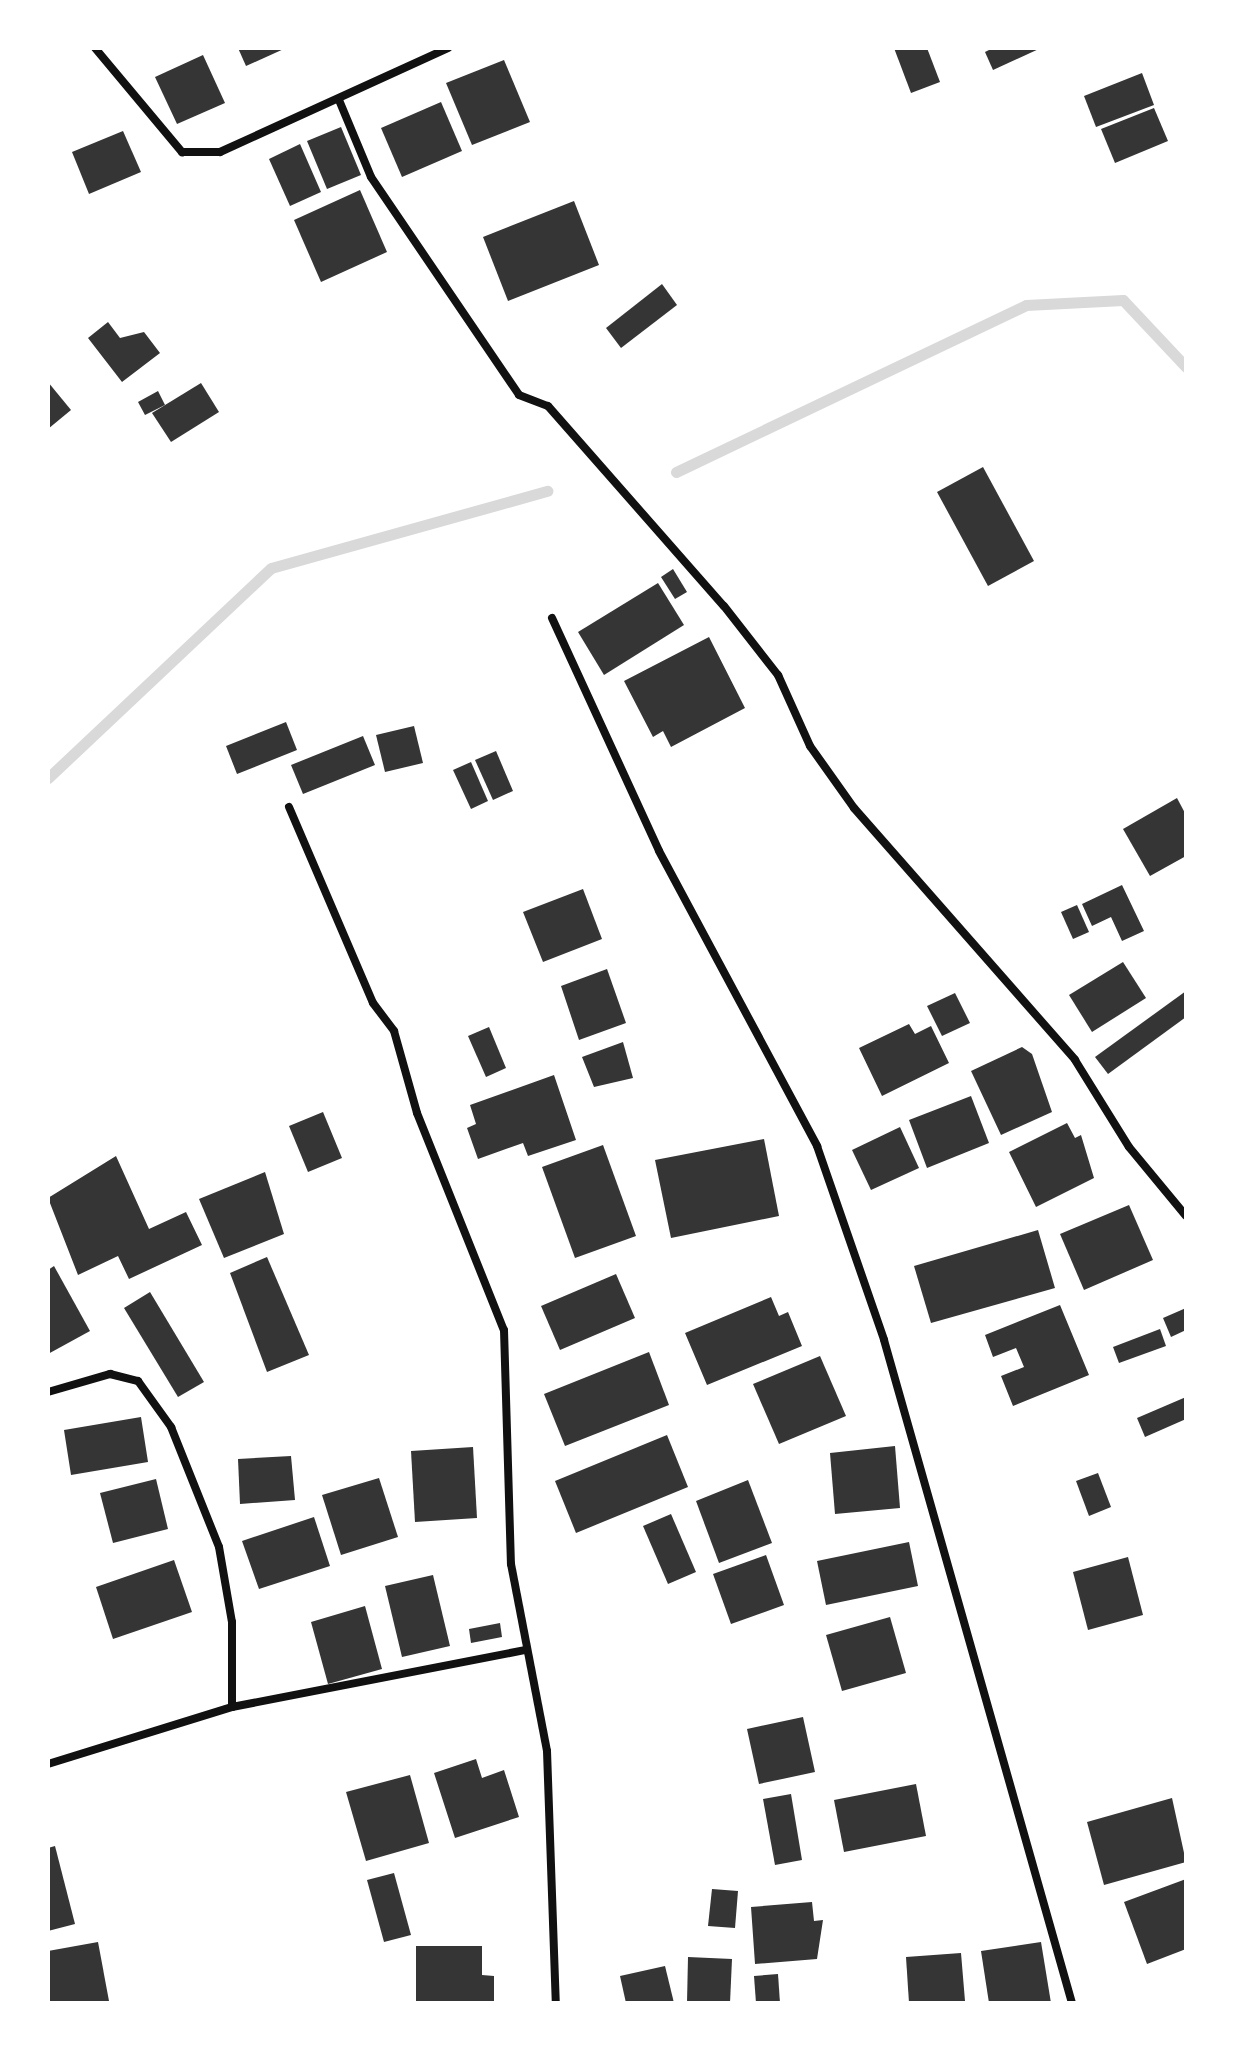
<!DOCTYPE html>
<html>
<head>
<meta charset="utf-8">
<style>
	body { margin:0 }
	#map { position:relative; width:1234px; height:2051px; overflow:hidden; background:#fff; font-family:Signika,sans-serif }
	div>[style] { position:absolute }
	[style*='--x'] { left:calc(var(--x)*1px); top:calc(var(--y)*1px); width:calc(var(--w)*1px); rotate:calc(var(--a)*1deg) }
	.stream>* { height:11px; margin:-5.5px; padding:0 5.5px; transform-origin:5.5px; border-radius:5.5px; background:#d9d9d9 }
	.building>* { inset:0; background:#353535 }
	.minor>* { height:8px; margin:-4px; padding:0 4px; transform-origin:4px; border-radius:4px; background:#111 }
	span { translate:-50% -50%; white-space:nowrap; text-align:center; line-height:1.15; -webkit-text-stroke:7px #fff; paint-order:stroke }
	.frame { position:absolute; inset:0; border:50px solid #fff; pointer-events:none }
</style>
</head>
<body>
<div id="map">
	<div class="stream">
		<div style="--x:676;--y:472;--w:388;--a:-25.5"></div>
		<div style="--x:1026;--y:305;--w:97;--a:-3"></div>
		<div style="--x:1123;--y:300;--w:92;--a:46.8"></div>
		<div style="--x:48;--y:778;--w:306;--a:-43.3"></div>
		<div style="--x:271;--y:568;--w:287;--a:-15.6"></div>
	</div>
	<div class="building">
		<div style="clip-path:polygon(238px 48px,286px 48px,246px 66px)"></div>
		<div style="clip-path:polygon(894px 48px,927px 48px,940px 82px,911px 93px)"></div>
		<div style="clip-path:polygon(993px 48px,1041px 48px,993px 70px,985px 52px)"></div>
		<div style="clip-path:polygon(203px 55px,225px 103px,177px 124px,155px 77px)"></div>
		<div style="clip-path:polygon(504px 60px,530px 122px,472px 145px,446px 83px)"></div>
		<div style="clip-path:polygon(1142px 73px,1154px 105px,1096px 127px,1084px 96px)"></div>
		<div style="clip-path:polygon(441px 102px,462px 151px,402px 177px,381px 128px)"></div>
		<div style="clip-path:polygon(1154px 108px,1168px 141px,1115px 163px,1101px 129px)"></div>
		<div style="clip-path:polygon(341px 127px,361px 175px,327px 189px,307px 141px)"></div>
		<div style="clip-path:polygon(123px 131px,141px 172px,89px 194px,72px 152px)"></div>
		<div style="clip-path:polygon(300px 144px,321px 192px,290px 206px,269px 159px)"></div>
		<div style="clip-path:polygon(360px 190px,387px 252px,321px 282px,294px 220px)"></div>
		<div style="clip-path:polygon(574px 201px,599px 265px,508px 301px,483px 237px)"></div>
		<div style="clip-path:polygon(662px 284px,677px 305px,621px 348px,606px 328px)"></div>
		<div style="clip-path:polygon(108px 322px,120px 338px,144px 332px,160px 353px,122px 382px,88px 338px)"></div>
		<div style="clip-path:polygon(48px 382px,71px 410px,48px 429px)"></div>
		<div style="clip-path:polygon(201px 383px,219px 412px,171px 442px,152px 413px)"></div>
		<div style="clip-path:polygon(158px 391px,165px 405px,145px 415px,138px 402px)"></div>
		<div style="clip-path:polygon(983px 467px,1034px 561px,988px 586px,937px 492px)"></div>
		<div style="clip-path:polygon(673px 569px,687px 592px,675px 599px,661px 577px)"></div>
		<div style="clip-path:polygon(658px 583px,684px 625px,604px 675px,578px 632px)"></div>
		<div style="clip-path:polygon(709px 637px,745px 708px,671px 747px,663px 731px,653px 737px,624px 681px)"></div>
		<div style="clip-path:polygon(286px 722px,297px 750px,237px 774px,226px 746px)"></div>
		<div style="clip-path:polygon(414px 726px,423px 763px,385px 772px,376px 735px)"></div>
		<div style="clip-path:polygon(363px 736px,375px 765px,303px 794px,291px 765px)"></div>
		<div style="clip-path:polygon(496px 751px,513px 791px,493px 800px,475px 760px)"></div>
		<div style="clip-path:polygon(471px 762px,488px 801px,471px 809px,453px 770px)"></div>
		<div style="clip-path:polygon(1177px 798px,1186px 815px,1186px 856px,1150px 876px,1123px 829px)"></div>
		<div style="clip-path:polygon(1122px 885px,1144px 931px,1122px 941px,1111px 917px,1092px 926px,1082px 904px)"></div>
		<div style="clip-path:polygon(583px 889px,602px 939px,543px 962px,523px 912px)"></div>
		<div style="clip-path:polygon(1077px 905px,1089px 932px,1073px 939px,1061px 912px)"></div>
		<div style="clip-path:polygon(1123px 962px,1146px 998px,1092px 1032px,1069px 995px)"></div>
		<div style="clip-path:polygon(607px 969px,626px 1023px,579px 1040px,561px 986px)"></div>
		<div style="clip-path:polygon(1186px 991px,1186px 1017px,1108px 1074px,1095px 1057px)"></div>
		<div style="clip-path:polygon(955px 993px,970px 1023px,942px 1036px,927px 1006px)"></div>
		<div style="clip-path:polygon(909px 1024px,915px 1034px,931px 1026px,949px 1063px,882px 1096px,859px 1048px)"></div>
		<div style="clip-path:polygon(489px 1027px,506px 1068px,486px 1077px,468px 1036px)"></div>
		<div style="clip-path:polygon(623px 1042px,633px 1078px,594px 1087px,582px 1057px)"></div>
		<div style="clip-path:polygon(1022px 1047px,1032px 1054px,1052px 1112px,1001px 1135px,971px 1071px)"></div>
		<div style="clip-path:polygon(554px 1075px,576px 1140px,528px 1156px,523px 1143px,478px 1159px,467px 1128px,476px 1124px,470px 1105px)"></div>
		<div style="clip-path:polygon(971px 1096px,989px 1143px,927px 1168px,909px 1120px)"></div>
		<div style="clip-path:polygon(323px 1112px,342px 1158px,308px 1172px,289px 1126px)"></div>
		<div style="clip-path:polygon(1067px 1123px,1075px 1138px,1081px 1135px,1094px 1178px,1036px 1207px,1009px 1152px)"></div>
		<div style="clip-path:polygon(900px 1127px,919px 1168px,871px 1190px,852px 1150px)"></div>
		<div style="clip-path:polygon(764px 1139px,779px 1216px,671px 1238px,655px 1160px)"></div>
		<div style="clip-path:polygon(603px 1145px,636px 1236px,575px 1258px,542px 1167px)"></div>
		<div style="clip-path:polygon(116px 1156px,149px 1229px,186px 1212px,202px 1245px,129px 1279px,118px 1256px,78px 1275px,48px 1198px)"></div>
		<div style="clip-path:polygon(265px 1172px,284px 1234px,224px 1258px,199px 1199px)"></div>
		<div style="clip-path:polygon(1129px 1205px,1153px 1260px,1084px 1290px,1060px 1234px)"></div>
		<div style="clip-path:polygon(1038px 1230px,1055px 1288px,931px 1323px,914px 1266px)"></div>
		<div style="clip-path:polygon(267px 1257px,309px 1355px,267px 1372px,230px 1273px)"></div>
		<div style="clip-path:polygon(54px 1266px,90px 1331px,48px 1354px,48px 1270px)"></div>
		<div style="clip-path:polygon(616px 1274px,635px 1318px,560px 1350px,541px 1306px)"></div>
		<div style="clip-path:polygon(150px 1292px,204px 1382px,178px 1397px,124px 1308px)"></div>
		<div style="clip-path:polygon(771px 1297px,779px 1316px,788px 1312px,802px 1346px,707px 1385px,685px 1333px)"></div>
		<div style="clip-path:polygon(1060px 1305px,1089px 1375px,1013px 1406px,1001px 1376px,1024px 1367px,1016px 1348px,993px 1357px,985px 1335px)"></div>
		<div style="clip-path:polygon(1186px 1308px,1186px 1330px,1171px 1337px,1163px 1318px)"></div>
		<div style="clip-path:polygon(1160px 1329px,1166px 1346px,1119px 1363px,1113px 1347px)"></div>
		<div style="clip-path:polygon(649px 1352px,669px 1405px,565px 1446px,544px 1394px)"></div>
		<div style="clip-path:polygon(820px 1356px,846px 1416px,779px 1444px,753px 1384px)"></div>
		<div style="clip-path:polygon(1186px 1397px,1186px 1419px,1145px 1437px,1137px 1418px)"></div>
		<div style="clip-path:polygon(141px 1417px,148px 1462px,71px 1475px,64px 1430px)"></div>
		<div style="clip-path:polygon(667px 1435px,688px 1487px,576px 1533px,555px 1481px)"></div>
		<div style="clip-path:polygon(895px 1446px,900px 1508px,835px 1514px,830px 1453px)"></div>
		<div style="clip-path:polygon(473px 1447px,477px 1518px,415px 1522px,411px 1451px)"></div>
		<div style="clip-path:polygon(291px 1456px,295px 1500px,240px 1504px,238px 1459px)"></div>
		<div style="clip-path:polygon(1098px 1473px,1111px 1507px,1089px 1516px,1076px 1481px)"></div>
		<div style="clip-path:polygon(379px 1478px,398px 1537px,341px 1555px,322px 1495px)"></div>
		<div style="clip-path:polygon(156px 1479px,168px 1529px,113px 1543px,100px 1493px)"></div>
		<div style="clip-path:polygon(748px 1480px,772px 1543px,719px 1563px,696px 1501px)"></div>
		<div style="clip-path:polygon(671px 1514px,696px 1572px,668px 1584px,643px 1526px)"></div>
		<div style="clip-path:polygon(314px 1517px,330px 1566px,259px 1589px,242px 1541px)"></div>
		<div style="clip-path:polygon(909px 1542px,918px 1586px,826px 1605px,817px 1561px)"></div>
		<div style="clip-path:polygon(766px 1555px,784px 1605px,731px 1624px,713px 1574px)"></div>
		<div style="clip-path:polygon(1128px 1557px,1143px 1615px,1088px 1630px,1073px 1572px)"></div>
		<div style="clip-path:polygon(174px 1560px,192px 1612px,113px 1639px,96px 1587px)"></div>
		<div style="clip-path:polygon(433px 1575px,450px 1646px,402px 1657px,385px 1586px)"></div>
		<div style="clip-path:polygon(365px 1606px,382px 1669px,328px 1684px,311px 1622px)"></div>
		<div style="clip-path:polygon(890px 1617px,906px 1673px,842px 1691px,826px 1635px)"></div>
		<div style="clip-path:polygon(500px 1623px,502px 1637px,471px 1643px,469px 1629px)"></div>
		<div style="clip-path:polygon(803px 1717px,815px 1772px,759px 1784px,747px 1729px)"></div>
		<div style="clip-path:polygon(476px 1759px,482px 1778px,504px 1770px,519px 1817px,455px 1838px,434px 1773px)"></div>
		<div style="clip-path:polygon(410px 1775px,429px 1843px,366px 1861px,346px 1792px)"></div>
		<div style="clip-path:polygon(916px 1784px,926px 1836px,844px 1852px,834px 1800px)"></div>
		<div style="clip-path:polygon(791px 1794px,802px 1860px,775px 1865px,763px 1799px)"></div>
		<div style="clip-path:polygon(1172px 1798px,1186px 1862px,1104px 1885px,1087px 1822px)"></div>
		<div style="clip-path:polygon(55px 1846px,75px 1924px,48px 1931px,48px 1848px)"></div>
		<div style="clip-path:polygon(394px 1873px,411px 1935px,384px 1942px,367px 1880px)"></div>
		<div style="clip-path:polygon(1186px 1879px,1186px 1949px,1147px 1964px,1124px 1902px)"></div>
		<div style="clip-path:polygon(712px 1889px,738px 1891px,735px 1928px,708px 1926px)"></div>
		<div style="clip-path:polygon(812px 1902px,814px 1921px,823px 1920px,817px 1959px,755px 1964px,751px 1907px)"></div>
		<div style="clip-path:polygon(98px 1942px,109px 2001px,48px 2003px,48px 1951px)"></div>
		<div style="clip-path:polygon(1041px 1942px,1051px 2003px,989px 2003px,981px 1951px)"></div>
		<div style="clip-path:polygon(416px 1946px,482px 1946px,482px 1975px,494px 1976px,494px 2003px,416px 2003px)"></div>
		<div style="clip-path:polygon(961px 1953px,965px 2001px,909px 2003px,906px 1957px)"></div>
		<div style="clip-path:polygon(688px 1957px,732px 1959px,730px 2003px,687px 2003px)"></div>
		<div style="clip-path:polygon(665px 1966px,674px 2003px,626px 2003px,620px 1976px)"></div>
		<div style="clip-path:polygon(778px 1974px,780px 2003px,756px 2003px,754px 1976px)"></div>
	</div>
	<div class="minor">
		<div style="--x:95;--y:48;--w:136;--a:50.1"></div>
		<div style="--x:182;--y:152;--w:38;--a:0"></div>
		<div style="--x:220;--y:152;--w:251;--a:-24.5"></div>
		<div style="--x:339;--y:100;--w:83;--a:67.4"></div>
		<div style="--x:371;--y:177;--w:263;--a:55.8"></div>
		<div style="--x:519;--y:395;--w:31;--a:21"></div>
		<div style="--x:548;--y:406;--w:266;--a:48.7"></div>
		<div style="--x:724;--y:606;--w:88;--a:52"></div>
		<div style="--x:778;--y:675;--w:78;--a:65.7"></div>
		<div style="--x:810;--y:746;--w:76;--a:54.6"></div>
		<div style="--x:854;--y:808;--w:335;--a:48.7"></div>
		<div style="--x:1075;--y:1060;--w:102;--a:58.2"></div>
		<div style="--x:1129;--y:1147;--w:89;--a:50.4"></div>
		<div style="--x:552;--y:618;--w:256;--a:65.3"></div>
		<div style="--x:659;--y:851;--w:335;--a:61.8"></div>
		<div style="--x:817;--y:1146;--w:205;--a:70.9"></div>
		<div style="--x:884;--y:1340;--w:689;--a:74.17"></div>
		<div style="--x:289;--y:807;--w:213;--a:66.8"></div>
		<div style="--x:373;--y:1003;--w:35;--a:53"></div>
		<div style="--x:394;--y:1031;--w:85;--a:74.3"></div>
		<div style="--x:417;--y:1113;--w:234;--a:68.2"></div>
		<div style="--x:504;--y:1330;--w:234;--a:88.3"></div>
		<div style="--x:511;--y:1564;--w:190;--a:79.1"></div>
		<div style="--x:547;--y:1751;--w:252;--a:88"></div>
		<div style="--x:48;--y:1392;--w:65;--a:-16.2"></div>
		<div style="--x:110;--y:1374;--w:29;--a:14"></div>
		<div style="--x:138;--y:1381;--w:57;--a:54.3"></div>
		<div style="--x:171;--y:1427;--w:129;--a:68.2"></div>
		<div style="--x:219;--y:1547;--w:76;--a:80.2"></div>
		<div style="--x:232;--y:1622;--w:85;--a:90"></div>
		<div style="--x:48;--y:1764;--w:193;--a:-17.2"></div>
		<div style="--x:232;--y:1707;--w:298;--a:-11"></div>
	</div>
	<div class="frame"></div>
</div>
</body>
</html>
